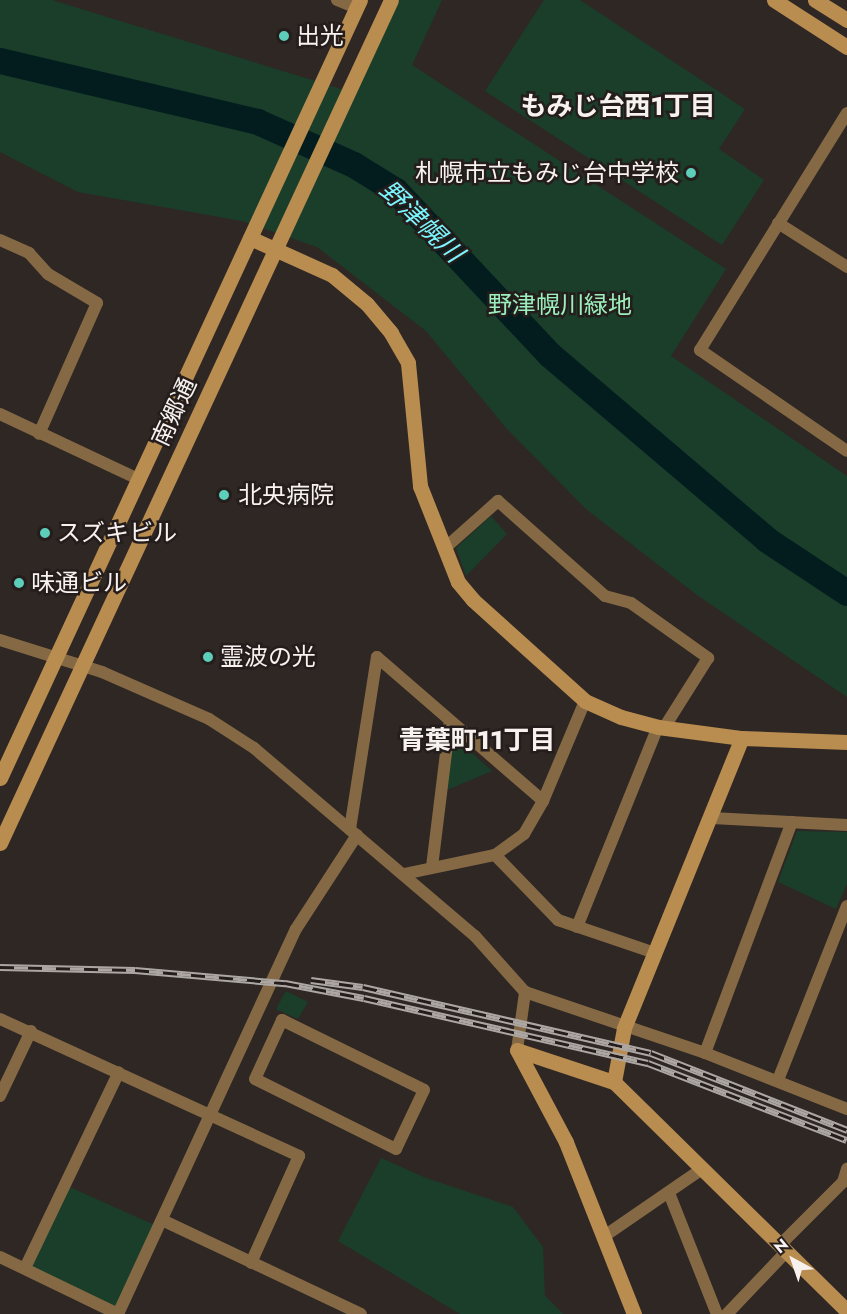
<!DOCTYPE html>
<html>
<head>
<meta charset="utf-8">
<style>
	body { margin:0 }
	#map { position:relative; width:847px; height:1314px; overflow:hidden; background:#2e2724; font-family:Jost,"Noto Sans JP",sans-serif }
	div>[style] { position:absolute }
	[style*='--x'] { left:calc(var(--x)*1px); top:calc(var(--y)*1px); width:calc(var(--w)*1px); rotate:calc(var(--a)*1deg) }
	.green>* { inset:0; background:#1a3e2a }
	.river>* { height:26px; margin:-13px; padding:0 13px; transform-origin:13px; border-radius:13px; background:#031d1f }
	.street>* { height:12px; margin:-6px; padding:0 6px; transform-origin:6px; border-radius:6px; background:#856944 }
	.secondary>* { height:15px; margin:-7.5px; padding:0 7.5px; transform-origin:7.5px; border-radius:7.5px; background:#b98c50 }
	.rail>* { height:7px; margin-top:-3.5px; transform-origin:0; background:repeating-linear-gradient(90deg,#241d1b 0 14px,#ada7a4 0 28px); box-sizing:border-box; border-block:2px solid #ada7a4 }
	.dots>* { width:16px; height:16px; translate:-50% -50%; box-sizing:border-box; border:3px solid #241d1b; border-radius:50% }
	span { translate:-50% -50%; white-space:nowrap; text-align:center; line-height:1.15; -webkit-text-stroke:5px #241d1b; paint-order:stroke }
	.poi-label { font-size:24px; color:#f7f2f0 }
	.left { translate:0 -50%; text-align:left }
	.right { translate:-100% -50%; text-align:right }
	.park-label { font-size:24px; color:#9aefbc }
	.street-label { font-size:24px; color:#f7f2f0 }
	.neighbourhood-label { font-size:26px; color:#f7f2f0; font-weight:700 }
	.water-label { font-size:26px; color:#7af5fe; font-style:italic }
	.north { position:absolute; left:763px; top:1230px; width:60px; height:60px; -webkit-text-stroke:4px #241d1b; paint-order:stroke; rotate:320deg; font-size:16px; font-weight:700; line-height:24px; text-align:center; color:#f7f2f0 }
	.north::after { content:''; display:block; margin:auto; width:21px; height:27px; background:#f7f2f0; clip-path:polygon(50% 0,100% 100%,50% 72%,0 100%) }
</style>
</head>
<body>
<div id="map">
	<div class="green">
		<div style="clip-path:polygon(0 0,52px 0,351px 92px,394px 0,442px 0,412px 65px,726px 269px,671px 356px,847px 476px,847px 697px,697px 595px,586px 509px,507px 429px,426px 331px,317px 247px,242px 221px,78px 192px,0 152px)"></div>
		<div style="clip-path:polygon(544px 0,580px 0,745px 109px,719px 149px,764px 180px,722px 245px,485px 91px)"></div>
		<div style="clip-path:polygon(491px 516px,507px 534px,466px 576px,456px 548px)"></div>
		<div style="clip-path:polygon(453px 736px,492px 771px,447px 790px)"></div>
		<div style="clip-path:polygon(797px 831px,847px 832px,847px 884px,836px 909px,778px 882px)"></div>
		<div style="clip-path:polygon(286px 991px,308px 1002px,298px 1019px,276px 1009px)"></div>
		<div style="clip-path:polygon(381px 1158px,426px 1178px,513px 1207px,543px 1247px,545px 1296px,563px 1314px,460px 1314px,338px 1241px)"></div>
		<div style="clip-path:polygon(65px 1185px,159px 1227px,118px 1314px,25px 1268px)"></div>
	</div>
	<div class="river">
		<div style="--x:0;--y:61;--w:265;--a:13.3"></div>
		<div style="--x:258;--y:122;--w:105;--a:24.1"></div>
		<div style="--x:354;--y:165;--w:49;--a:31.8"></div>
		<div style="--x:396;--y:191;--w:225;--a:46.8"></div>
		<div style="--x:550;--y:355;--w:285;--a:40.4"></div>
		<div style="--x:767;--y:540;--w:96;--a:33.5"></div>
	</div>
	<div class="street">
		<div style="--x:337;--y:0;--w:22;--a:22"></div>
		<div style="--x:847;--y:113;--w:279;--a:121.8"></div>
		<div style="--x:700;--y:350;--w:178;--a:34.5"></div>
		<div style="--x:778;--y:223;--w:82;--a:32.5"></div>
		<div style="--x:0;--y:240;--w:32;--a:24"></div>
		<div style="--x:29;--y:253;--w:28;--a:48"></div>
		<div style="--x:48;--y:274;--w:57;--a:30.6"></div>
		<div style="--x:97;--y:303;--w:143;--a:113.9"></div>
		<div style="--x:0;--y:414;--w:153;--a:25.2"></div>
		<div style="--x:445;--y:548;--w:71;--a:-41.6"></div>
		<div style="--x:498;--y:501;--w:143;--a:41.6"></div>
		<div style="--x:605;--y:596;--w:27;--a:15"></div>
		<div style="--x:631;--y:603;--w:95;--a:35.5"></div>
		<div style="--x:708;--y:658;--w:83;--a:122.2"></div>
		<div style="--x:0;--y:640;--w:107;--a:17.4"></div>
		<div style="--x:102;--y:672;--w:117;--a:23.7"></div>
		<div style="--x:209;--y:719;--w:54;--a:32.8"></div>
		<div style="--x:254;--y:748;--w:290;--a:40.4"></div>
		<div style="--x:475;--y:936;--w:75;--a:48.2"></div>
		<div style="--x:525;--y:992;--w:190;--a:18.7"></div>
		<div style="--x:705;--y:1053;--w:153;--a:21.5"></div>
		<div style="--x:712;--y:818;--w:135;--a:3"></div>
		<div style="--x:350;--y:829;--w:174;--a:-81.1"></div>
		<div style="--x:377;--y:657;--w:220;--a:40.9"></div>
		<div style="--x:495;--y:855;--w:91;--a:45.9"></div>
		<div style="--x:558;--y:920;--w:102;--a:18.8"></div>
		<div style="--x:432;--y:867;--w:147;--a:-83"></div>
		<div style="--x:404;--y:874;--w:93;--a:-11.8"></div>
		<div style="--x:495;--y:855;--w:36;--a:-36"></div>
		<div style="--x:524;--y:834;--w:38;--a:-60"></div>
		<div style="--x:543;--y:801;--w:108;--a:-67.2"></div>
		<div style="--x:577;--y:927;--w:216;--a:-68"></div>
		<div style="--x:0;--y:1019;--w:329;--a:24.6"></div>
		<div style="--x:299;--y:1156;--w:117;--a:114.2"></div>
		<div style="--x:282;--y:1020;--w:158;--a:26.2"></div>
		<div style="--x:424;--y:1090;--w:65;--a:115.4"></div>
		<div style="--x:396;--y:1149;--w:157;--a:-153.6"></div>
		<div style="--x:255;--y:1079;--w:65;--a:-65.4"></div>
		<div style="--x:517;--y:1050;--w:59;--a:-82.1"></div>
		<div style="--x:705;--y:1053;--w:247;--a:-69.4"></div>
		<div style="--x:778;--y:1080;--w:187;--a:-68.4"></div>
		<div style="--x:0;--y:1096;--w:72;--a:-64.5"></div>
		<div style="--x:669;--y:1193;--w:130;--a:68.4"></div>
		<div style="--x:162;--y:1220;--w:220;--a:25.3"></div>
		<div style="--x:603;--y:1237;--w:120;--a:-34.5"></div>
		<div style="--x:780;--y:1245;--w:89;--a:-45"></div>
		<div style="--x:843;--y:1182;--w:14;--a:-73"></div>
		<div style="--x:0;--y:1257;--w:131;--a:25.8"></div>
		<div style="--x:25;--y:1268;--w:217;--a:-64.4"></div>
		<div style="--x:118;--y:1314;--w:424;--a:-65.2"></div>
		<div style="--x:296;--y:929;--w:112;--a:-57"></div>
		<div style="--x:727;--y:1314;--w:87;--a:-46.4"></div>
	</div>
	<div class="secondary">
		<div style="--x:774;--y:0;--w:87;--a:32.8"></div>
		<div style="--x:815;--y:0;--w:38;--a:32"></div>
		<div style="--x:250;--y:238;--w:90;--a:24.3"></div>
		<div style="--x:332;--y:275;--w:45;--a:39.6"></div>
		<div style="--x:367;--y:304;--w:38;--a:50"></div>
		<div style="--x:391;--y:333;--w:34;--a:60"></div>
		<div style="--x:408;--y:363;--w:124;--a:84.4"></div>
		<div style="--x:420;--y:486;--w:103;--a:68.4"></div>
		<div style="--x:458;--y:582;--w:23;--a:50"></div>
		<div style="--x:473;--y:600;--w:151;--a:42"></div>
		<div style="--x:585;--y:701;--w:39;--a:24"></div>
		<div style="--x:621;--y:717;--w:38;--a:15"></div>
		<div style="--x:658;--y:727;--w:85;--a:7.5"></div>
		<div style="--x:742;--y:738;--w:105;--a:2.2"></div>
		<div style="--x:0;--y:778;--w:857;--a:-65.17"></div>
		<div style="--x:0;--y:843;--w:929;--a:-65.12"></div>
		<div style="--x:614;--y:1082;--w:55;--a:-79.5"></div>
		<div style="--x:624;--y:1028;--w:313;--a:-67.9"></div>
		<div style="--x:634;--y:1314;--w:185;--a:-111.6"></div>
		<div style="--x:566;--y:1142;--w:104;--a:-118"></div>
		<div style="--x:517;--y:1050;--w:102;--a:18.3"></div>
		<div style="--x:614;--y:1082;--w:327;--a:44.5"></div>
	</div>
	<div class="rail">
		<div style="--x:0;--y:967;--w:135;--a:1.3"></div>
		<div style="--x:135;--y:970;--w:151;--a:5"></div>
		<div style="--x:285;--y:983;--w:80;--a:10.8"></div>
		<div style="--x:364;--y:998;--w:291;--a:12.9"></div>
		<div style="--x:648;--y:1063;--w:213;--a:21.2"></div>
		<div style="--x:311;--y:980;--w:52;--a:7.7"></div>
		<div style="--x:363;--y:987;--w:295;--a:12.9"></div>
		<div style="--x:651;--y:1053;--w:211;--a:21.4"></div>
	</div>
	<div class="dots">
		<div style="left:284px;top:36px;background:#5cceba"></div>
		<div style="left:691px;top:173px;background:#5cceba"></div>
		<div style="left:224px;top:495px;background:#5cceba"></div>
		<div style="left:45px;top:533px;background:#5cceba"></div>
		<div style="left:19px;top:583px;background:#5cceba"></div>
		<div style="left:208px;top:657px;background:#5cceba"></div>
	</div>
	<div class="poi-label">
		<span class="left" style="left:296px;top:36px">出光</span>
		<span class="right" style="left:679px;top:173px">札幌市立もみじ台中学校</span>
		<span class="left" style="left:238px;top:495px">北央病院</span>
		<span class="left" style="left:57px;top:533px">スズキビル</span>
		<span class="left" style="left:31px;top:583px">味通ビル</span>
		<span class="left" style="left:220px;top:657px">霊波の光</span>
	</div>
	<div class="park-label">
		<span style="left:560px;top:305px">野津幌川緑地</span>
	</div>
	<div class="street-label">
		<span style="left:174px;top:412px;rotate:-65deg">南郷通</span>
	</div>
	<div class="neighbourhood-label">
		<span style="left:618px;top:107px">もみじ台西1丁目</span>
		<span style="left:477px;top:741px">青葉町11丁目</span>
	</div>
	<div class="water-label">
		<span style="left:421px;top:222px;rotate:44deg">野津幌川</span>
	</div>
	<div class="north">N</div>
</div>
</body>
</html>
